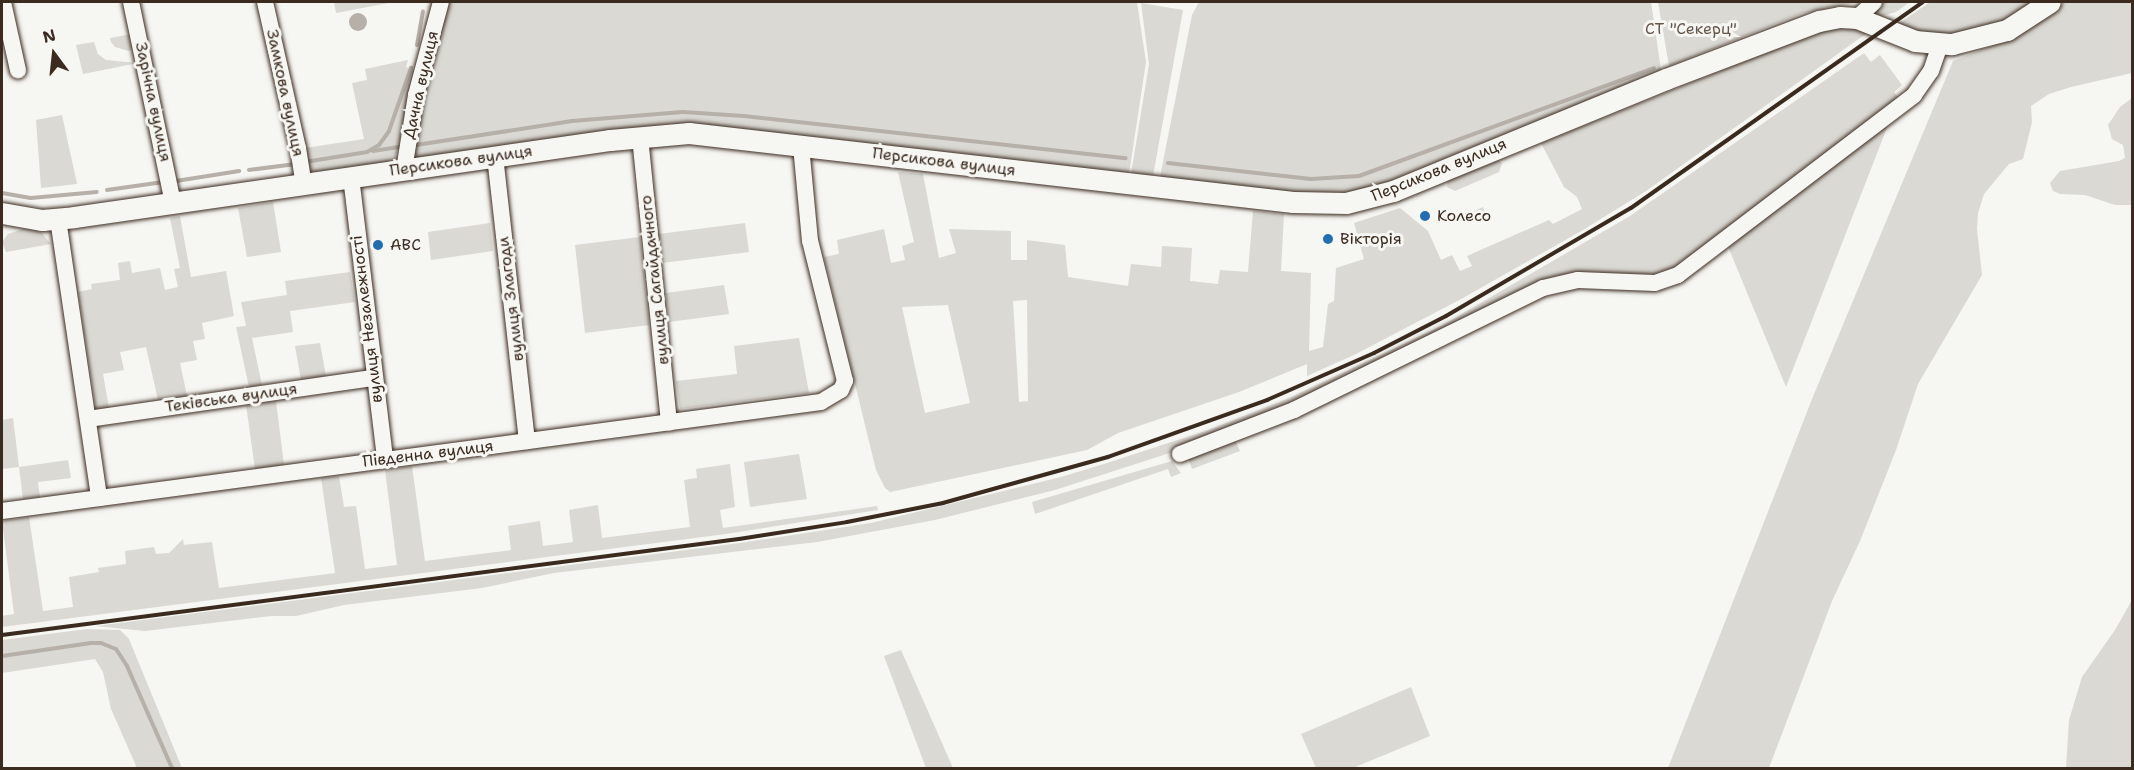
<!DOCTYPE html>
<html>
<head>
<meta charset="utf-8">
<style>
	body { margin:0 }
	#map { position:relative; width:2134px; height:770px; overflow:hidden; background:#f6f6f2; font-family:"Shantell Sans",sans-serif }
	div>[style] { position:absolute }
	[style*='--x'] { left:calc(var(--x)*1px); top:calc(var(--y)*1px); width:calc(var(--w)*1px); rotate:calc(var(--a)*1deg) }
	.green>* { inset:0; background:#dad9d3 }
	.water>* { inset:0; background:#b6b0a9 }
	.round { border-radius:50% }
	.stream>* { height:4px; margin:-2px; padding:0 2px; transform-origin:2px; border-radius:2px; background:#b6b0a9 }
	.roads { filter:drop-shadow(0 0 2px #3b2a1e) drop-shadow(0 0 2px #3b2a1e) }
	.minor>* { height:16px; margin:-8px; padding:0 8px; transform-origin:8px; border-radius:8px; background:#f6f6f2 }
	.major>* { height:21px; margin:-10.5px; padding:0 10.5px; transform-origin:10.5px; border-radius:10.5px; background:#f6f6f2 }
	.rail>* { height:4px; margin:-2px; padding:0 2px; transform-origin:2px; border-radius:2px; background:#3b2a1e }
	.dots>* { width:16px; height:16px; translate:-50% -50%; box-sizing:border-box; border:3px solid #f6f6f2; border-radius:50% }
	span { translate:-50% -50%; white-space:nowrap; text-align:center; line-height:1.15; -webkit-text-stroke:6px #f6f6f2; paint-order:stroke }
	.park-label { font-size:16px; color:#63564b }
	.street-label { font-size:16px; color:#3b2a1e }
	.poi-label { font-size:16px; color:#3b2a1e }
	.left { translate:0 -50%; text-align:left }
	.frame { position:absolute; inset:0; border:3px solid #3b2a1e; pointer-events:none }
	.north { position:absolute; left:24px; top:24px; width:60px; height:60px; -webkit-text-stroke:4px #f6f6f2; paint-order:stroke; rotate:345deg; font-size:16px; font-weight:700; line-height:24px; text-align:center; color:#3b2a1e }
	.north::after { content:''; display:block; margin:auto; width:21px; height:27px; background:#3b2a1e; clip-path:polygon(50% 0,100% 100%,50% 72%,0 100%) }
</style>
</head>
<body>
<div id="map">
	<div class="green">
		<div style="clip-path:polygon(334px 2px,394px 2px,336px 13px)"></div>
		<div style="clip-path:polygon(445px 2px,1137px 2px,1146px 62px,1129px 174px,745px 132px,420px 159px,413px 154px,416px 117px)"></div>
		<div style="clip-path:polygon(1199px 2px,1651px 2px,1661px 70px,1407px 178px,1327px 197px,1160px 177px,1192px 15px)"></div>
		<div style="clip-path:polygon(1658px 2px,1858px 2px,1803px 13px,1669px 66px)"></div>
		<div style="clip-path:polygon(1879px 2px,1910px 2px,1896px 12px,1881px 16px,1875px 12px)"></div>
		<div style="clip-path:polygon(1930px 2px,2038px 2px,2007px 22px,1930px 38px,1898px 24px)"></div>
		<div style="clip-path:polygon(2065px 2px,2132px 2px,2132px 73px,2071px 87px,2049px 94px,2031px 106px,2032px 122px,2023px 159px,2009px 164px,1984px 194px,1978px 213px,1977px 229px,1982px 275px,1918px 384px,1896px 450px,1860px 541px,1832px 601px,1769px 768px,1668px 768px,1812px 399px,1953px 61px,2019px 35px)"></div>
		<div style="clip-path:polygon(1141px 3px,1183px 10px,1153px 176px,1131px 174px,1149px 64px)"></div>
		<div style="clip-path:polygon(evenodd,1849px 27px,1867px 33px,1646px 191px,1583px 230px,1463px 298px,1356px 354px,1307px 376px,1307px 364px,1239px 392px,1118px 433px,1087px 450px,890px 492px,885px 488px,876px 470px,824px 257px,839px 254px,837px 240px,884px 229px,891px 263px,905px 260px,902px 246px,914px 242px,898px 172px,923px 174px,939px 258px,956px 253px,949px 229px,1011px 231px,1011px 260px,1027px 260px,1027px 240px,1065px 245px,1068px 277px,1128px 286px,1131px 264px,1161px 267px,1162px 246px,1192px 248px,1190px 281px,1218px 284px,1220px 270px,1248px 272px,1253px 211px,1284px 214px,1281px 271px,1311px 273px,1309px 351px,1323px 347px,1328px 304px,1334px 301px,1336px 268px,1364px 259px,1354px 223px,1400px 208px,1428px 231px,1441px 260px,1452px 255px,1460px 271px,1472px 266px,1467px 256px,1549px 220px,1553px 224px,1582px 209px,1577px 197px,1564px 187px,1541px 143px,1800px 39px,1821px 32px,1849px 27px,1027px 300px,1028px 401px,1019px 402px,1013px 301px,1027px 300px,1849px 27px,948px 305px,970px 403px,925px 413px,902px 307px,948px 305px)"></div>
		<div style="clip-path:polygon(132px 34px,134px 48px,129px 51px,115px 47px,111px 42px,110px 38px)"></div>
		<div style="clip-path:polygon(94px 42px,98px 54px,106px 60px,138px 63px,83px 74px,76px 45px)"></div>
		<div style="clip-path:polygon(1864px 53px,1871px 62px,1880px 55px,1902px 85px,1894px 92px,1901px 101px,1663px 277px,1578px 276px,1296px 406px,1179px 450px,1055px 490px,935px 520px,817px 542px,554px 573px,482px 588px,344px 605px,296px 616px,271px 616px,145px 631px,96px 626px,740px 543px,871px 523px,1061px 477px,1104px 464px,1208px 430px,1289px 398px,1441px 326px,1630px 216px)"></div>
		<div style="clip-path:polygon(408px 60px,406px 67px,417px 72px,395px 158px,385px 163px,310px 172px,305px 148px,364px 139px,352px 83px,367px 80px,365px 69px)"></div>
		<div style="clip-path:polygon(2132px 98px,2132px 205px,2115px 205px,2085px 195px,2060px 194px,2053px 191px,2050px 183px,2060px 171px,2119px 161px,2125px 158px,2123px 145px,2112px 139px,2108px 125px,2120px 107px)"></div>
		<div style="clip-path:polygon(62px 115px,77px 184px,41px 188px,36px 120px)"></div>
		<div style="clip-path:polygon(1890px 120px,1786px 387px,1727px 244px)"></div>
		<div style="clip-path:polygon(1497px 159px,1502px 163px,1499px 172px,1455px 191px,1447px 187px,1448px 179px)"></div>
		<div style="clip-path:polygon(273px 202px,281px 252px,247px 257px,238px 208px)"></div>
		<div style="clip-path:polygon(1483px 207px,1488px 218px,1478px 222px,1468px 214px)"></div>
		<div style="clip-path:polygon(180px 216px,191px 277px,226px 271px,234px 316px,202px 323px,205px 339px,193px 341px,197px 360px,180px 363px,187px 396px,158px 400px,146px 347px,120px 352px,124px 370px,103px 374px,109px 408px,96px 409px,78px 292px,92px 289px,91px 284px,120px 280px,118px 263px,130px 261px,132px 273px,160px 268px,165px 290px,178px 287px,174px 269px,180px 268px,170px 218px)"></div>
		<div style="clip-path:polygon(490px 223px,493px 251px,431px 260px,428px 232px)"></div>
		<div style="clip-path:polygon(745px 223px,749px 252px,662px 263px,659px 234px)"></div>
		<div style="clip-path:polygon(26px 228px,41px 232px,51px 244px,6px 252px,2px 242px,8px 234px)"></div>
		<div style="clip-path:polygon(640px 237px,649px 325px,585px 333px,575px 245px)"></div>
		<div style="clip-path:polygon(350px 272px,355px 302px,290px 311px,293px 332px,252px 338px,262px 385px,249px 387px,236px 327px,246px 326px,241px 302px,287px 295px,285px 281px)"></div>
		<div style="clip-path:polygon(724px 285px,729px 314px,669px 322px,666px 293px)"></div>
		<div style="clip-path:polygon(799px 338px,809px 393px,680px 409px,676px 381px,737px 374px,734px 346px)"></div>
		<div style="clip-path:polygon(320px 343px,326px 376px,301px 380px,295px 346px)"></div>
		<div style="clip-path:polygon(276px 401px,284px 465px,255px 469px,246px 405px)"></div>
		<div style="clip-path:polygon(13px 418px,19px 467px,68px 460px,71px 478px,38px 482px,40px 497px,23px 499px,19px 467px,2px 469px,2px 420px)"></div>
		<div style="clip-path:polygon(1234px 438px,1240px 451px,1192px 469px,1187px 455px)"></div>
		<div style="clip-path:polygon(799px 454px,807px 499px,750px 507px,744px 462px)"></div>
		<div style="clip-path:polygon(1172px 461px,1181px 473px,1171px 477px,1168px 469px,1035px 514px,1032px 502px)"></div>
		<div style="clip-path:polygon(730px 464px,735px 507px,720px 510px,723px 528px,877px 506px,878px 510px,726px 534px,2px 627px,2px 616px,14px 614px,2px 521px,29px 517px,43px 611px,73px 607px,69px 577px,99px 572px,98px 568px,126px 564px,125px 551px,154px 547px,156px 554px,169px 553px,183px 539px,184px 545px,212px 542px,219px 588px,335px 573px,321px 478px,339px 476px,344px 507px,356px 506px,365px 569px,397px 565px,385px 470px,412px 466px,425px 561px,511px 550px,508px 526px,540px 521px,543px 546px,573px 542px,569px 510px,598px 505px,602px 538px,690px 527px,684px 480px,697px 478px,696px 469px)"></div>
		<div style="clip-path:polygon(2132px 600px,2132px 768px,2066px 768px,2069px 720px,2082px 677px,2115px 630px)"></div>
		<div style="clip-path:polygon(87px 629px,120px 630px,129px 639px,182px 768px,137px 768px,111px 709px,103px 672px,95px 659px,2px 673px,2px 640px)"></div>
		<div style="clip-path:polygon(901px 650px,953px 768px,926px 768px,884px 656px)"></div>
		<div style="clip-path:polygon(1411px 687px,1430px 736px,1353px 768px,1316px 768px,1301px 734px)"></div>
	</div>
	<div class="water">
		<div class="round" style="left:349px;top:13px;width:18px;height:18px"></div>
	</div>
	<div class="stream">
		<div style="--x:417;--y:45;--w:34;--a:-80"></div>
		<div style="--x:416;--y:145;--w:158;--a:-8.7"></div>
		<div style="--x:572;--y:121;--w:111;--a:-4.6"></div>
		<div style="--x:683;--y:112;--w:61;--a:3.8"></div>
		<div style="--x:744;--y:116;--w:384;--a:6.3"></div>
		<div style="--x:373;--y:151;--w:26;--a:-9"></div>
		<div style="--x:305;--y:162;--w:63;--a:-9.2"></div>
		<div style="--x:367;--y:152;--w:14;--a:-30"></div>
		<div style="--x:379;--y:145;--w:17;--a:-54"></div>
		<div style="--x:389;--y:131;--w:67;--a:-70.8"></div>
		<div style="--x:1168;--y:163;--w:144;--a:6.4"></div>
		<div style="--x:1311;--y:179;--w:48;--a:-3.6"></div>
		<div style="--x:1359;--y:176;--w:314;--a:-20.1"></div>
		<div style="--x:249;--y:170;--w:47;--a:-7.3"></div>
		<div style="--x:176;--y:181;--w:64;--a:-9"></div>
		<div style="--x:107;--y:190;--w:57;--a:-8.1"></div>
		<div style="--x:2;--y:193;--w:29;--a:10"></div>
		<div style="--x:31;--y:198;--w:66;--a:-5.2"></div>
		<div style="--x:2;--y:656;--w:90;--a:-8.3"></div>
		<div style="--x:91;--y:643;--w:10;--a:0"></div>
		<div style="--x:101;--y:643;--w:16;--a:22"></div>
		<div style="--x:116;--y:649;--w:20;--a:57"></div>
		<div style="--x:127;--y:666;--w:111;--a:66.2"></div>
	</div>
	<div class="roads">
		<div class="minor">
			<div style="--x:3;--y:2;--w:70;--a:77.6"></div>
			<div style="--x:131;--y:2;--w:205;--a:78.2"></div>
			<div style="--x:265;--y:2;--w:150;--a:77.3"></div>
			<div style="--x:298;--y:148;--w:36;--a:81"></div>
			<div style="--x:1857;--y:18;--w:23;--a:-43"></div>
			<div style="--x:640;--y:137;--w:287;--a:84.2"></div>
			<div style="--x:495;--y:156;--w:287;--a:83.6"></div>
			<div style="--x:404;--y:170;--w:76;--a:-80.9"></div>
			<div style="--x:416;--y:95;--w:96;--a:-75"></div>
			<div style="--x:351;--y:177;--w:285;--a:83.1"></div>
			<div style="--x:58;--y:219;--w:282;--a:81.6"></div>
			<div style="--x:88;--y:419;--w:289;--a:-8.2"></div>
			<div style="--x:1180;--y:454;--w:122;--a:-21.1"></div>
			<div style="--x:1294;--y:410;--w:277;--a:-26.1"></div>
			<div style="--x:1543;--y:288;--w:36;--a:-13"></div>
			<div style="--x:1578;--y:280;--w:77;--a:2.2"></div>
			<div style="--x:1655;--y:283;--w:24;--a:-19"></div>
			<div style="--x:1678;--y:275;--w:297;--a:-37.3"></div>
			<div style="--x:1914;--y:95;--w:29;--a:-55"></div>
			<div style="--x:1931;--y:71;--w:28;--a:-71"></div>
			<div style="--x:2;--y:511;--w:826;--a:-7.58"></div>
			<div style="--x:821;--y:402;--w:23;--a:-31"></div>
			<div style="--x:841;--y:390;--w:10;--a:-66"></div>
			<div style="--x:845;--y:381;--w:144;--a:-104"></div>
			<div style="--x:810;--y:241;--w:96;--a:-95.4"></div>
		</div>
		<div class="major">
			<div style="--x:2;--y:213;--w:41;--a:9.9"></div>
			<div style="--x:42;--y:220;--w:32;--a:-5"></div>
			<div style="--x:74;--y:217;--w:542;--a:-8.17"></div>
			<div style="--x:610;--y:140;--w:79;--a:-5.1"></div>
			<div style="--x:689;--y:133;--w:608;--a:6.52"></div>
			<div style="--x:1293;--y:202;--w:53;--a:1.1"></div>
			<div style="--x:1346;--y:203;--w:49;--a:-14.3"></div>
			<div style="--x:1393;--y:191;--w:295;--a:-22.3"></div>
			<div style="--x:1666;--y:79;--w:164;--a:-20.8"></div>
			<div style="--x:1819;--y:21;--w:21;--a:-11"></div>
			<div style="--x:1840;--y:17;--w:17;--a:3"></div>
			<div style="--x:1857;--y:18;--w:62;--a:21.6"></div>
			<div style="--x:1915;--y:41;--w:37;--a:5"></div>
			<div style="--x:1952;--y:44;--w:57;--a:-14.3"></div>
			<div style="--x:2007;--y:30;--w:51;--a:-33.1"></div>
		</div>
	</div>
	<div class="rail">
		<div style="--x:2;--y:635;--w:743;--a:-7.42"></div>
		<div style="--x:739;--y:539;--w:109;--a:-8.9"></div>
		<div style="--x:847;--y:522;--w:98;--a:-11.2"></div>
		<div style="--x:943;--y:503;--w:171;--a:-15.6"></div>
		<div style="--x:1108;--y:457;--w:169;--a:-19.7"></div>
		<div style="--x:1267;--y:400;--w:117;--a:-23.7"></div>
		<div style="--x:1374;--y:353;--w:81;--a:-27.2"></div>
		<div style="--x:1446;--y:316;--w:214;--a:-30.3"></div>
		<div style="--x:1631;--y:208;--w:357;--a:-35.2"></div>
	</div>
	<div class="dots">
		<div style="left:1425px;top:216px;background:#1f6fb2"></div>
		<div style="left:1328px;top:239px;background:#1f6fb2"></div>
		<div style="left:378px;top:245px;background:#1f6fb2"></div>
	</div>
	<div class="park-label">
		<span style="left:1691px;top:29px">СТ "Секерц"</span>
	</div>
	<div class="street-label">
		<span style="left:421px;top:85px;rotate:-77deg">Дачна вулиця</span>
		<span style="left:285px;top:93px;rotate:78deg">Замкова вулиця</span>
		<span style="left:153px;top:102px;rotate:78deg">Зарічна вулиця</span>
		<span style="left:461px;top:161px;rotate:-8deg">Персикова вулиця</span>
		<span style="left:944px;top:162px;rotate:7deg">Персикова вулиця</span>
		<span style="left:1439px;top:170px;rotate:-22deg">Персикова вулиця</span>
		<span style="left:655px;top:280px;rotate:-96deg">вулиця Сагайдачного</span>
		<span style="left:511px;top:299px;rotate:-97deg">вулиця Злагоди</span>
		<span style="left:367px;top:319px;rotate:-97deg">вулиця Незалежності</span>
		<span style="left:231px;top:398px;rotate:-8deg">Теківська вулиця</span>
		<span style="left:428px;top:454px;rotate:-7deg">Південна вулиця</span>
	</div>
	<div class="poi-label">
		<span class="left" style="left:1437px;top:216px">Колесо</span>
		<span class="left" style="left:1340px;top:239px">Вікторія</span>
		<span class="left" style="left:390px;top:245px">ABC</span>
	</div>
	<div class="frame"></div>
	<div class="north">N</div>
</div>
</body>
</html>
